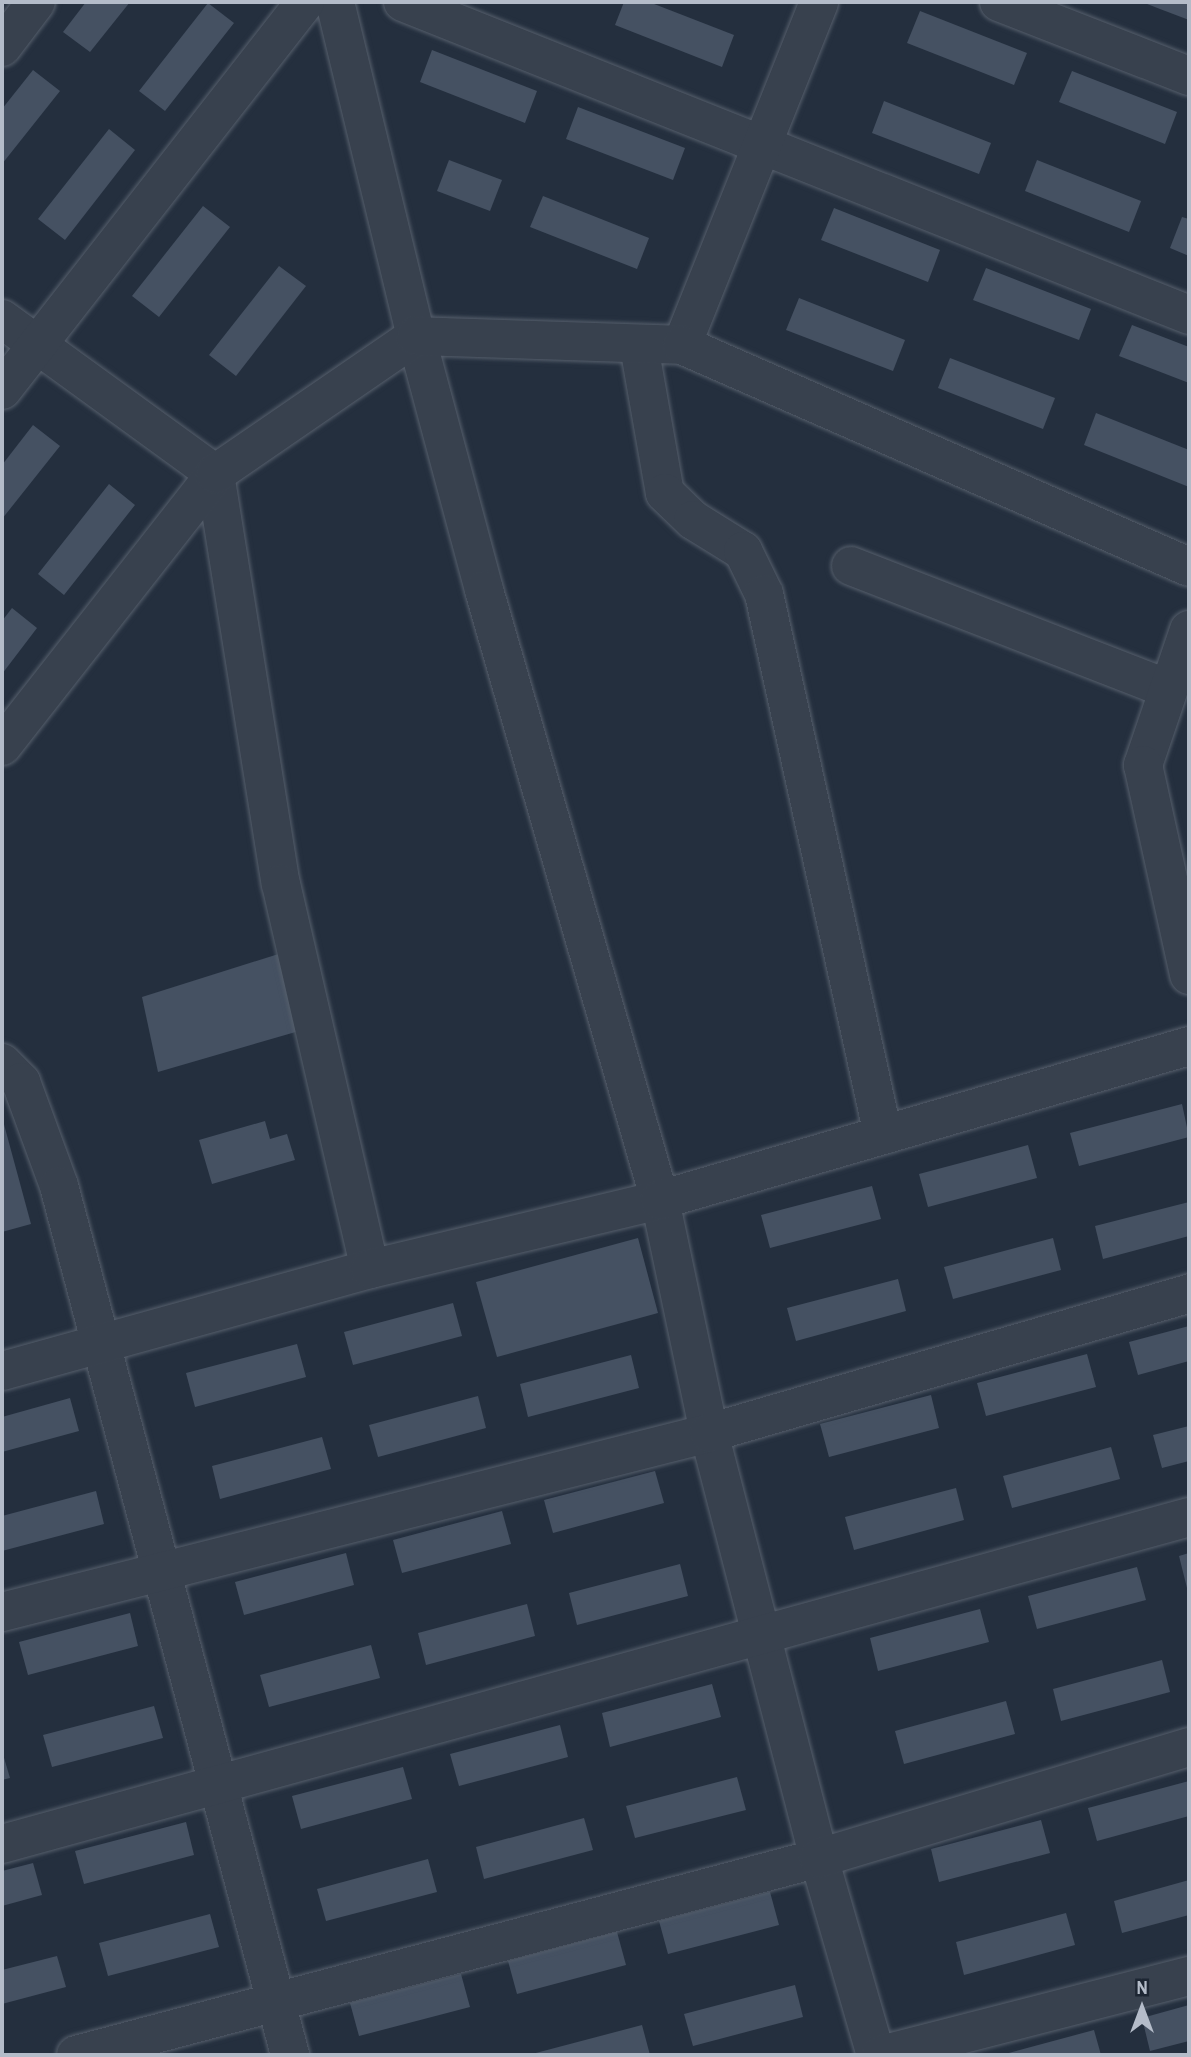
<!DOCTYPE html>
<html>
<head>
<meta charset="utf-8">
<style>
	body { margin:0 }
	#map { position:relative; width:1191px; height:2057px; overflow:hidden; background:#242f3e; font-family:"Archivo Narrow",sans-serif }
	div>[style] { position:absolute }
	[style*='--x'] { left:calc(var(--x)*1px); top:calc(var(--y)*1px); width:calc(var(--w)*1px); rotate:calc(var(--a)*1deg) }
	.building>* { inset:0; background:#455162 }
	.roads { filter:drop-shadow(0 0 2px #565f6c) drop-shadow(0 0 2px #565f6c) }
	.minor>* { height:38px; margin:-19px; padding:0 19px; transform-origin:19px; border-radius:19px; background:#38414e }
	span { translate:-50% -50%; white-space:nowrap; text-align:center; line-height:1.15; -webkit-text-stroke:5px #1d2633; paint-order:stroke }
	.frame { position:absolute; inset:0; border:4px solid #b4bcc9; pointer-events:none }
	.north { position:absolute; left:1107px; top:1973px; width:70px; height:70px; -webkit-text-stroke:5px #1d2633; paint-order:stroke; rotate:0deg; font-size:19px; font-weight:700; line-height:28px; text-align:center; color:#b4bcc9 }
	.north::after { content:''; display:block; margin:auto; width:24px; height:32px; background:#b4bcc9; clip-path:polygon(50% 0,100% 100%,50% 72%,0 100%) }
</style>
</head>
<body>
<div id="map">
	<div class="building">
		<div style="clip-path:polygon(86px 2px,130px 2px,90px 52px,63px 32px)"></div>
		<div style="clip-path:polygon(624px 2px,649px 2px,734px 35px,722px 67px,615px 25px)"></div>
		<div style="clip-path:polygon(1142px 2px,1189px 2px,1189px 20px,1160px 9px)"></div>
		<div style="clip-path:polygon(208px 3px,234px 23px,165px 111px,139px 91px)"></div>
		<div style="clip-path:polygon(920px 11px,1027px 53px,1014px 85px,907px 43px)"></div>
		<div style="clip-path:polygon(432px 50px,537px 91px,525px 123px,420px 82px)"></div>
		<div style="clip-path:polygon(33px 70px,60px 91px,2px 164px,2px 109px)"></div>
		<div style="clip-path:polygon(1072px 71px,1177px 112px,1165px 144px,1059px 102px)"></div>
		<div style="clip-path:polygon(884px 101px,991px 143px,979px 174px,872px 133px)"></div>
		<div style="clip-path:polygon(578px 107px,685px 148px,673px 180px,566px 139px)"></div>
		<div style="clip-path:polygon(109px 129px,135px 150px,65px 240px,38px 219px)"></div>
		<div style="clip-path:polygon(449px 160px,502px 180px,490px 211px,437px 191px)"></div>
		<div style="clip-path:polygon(1037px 160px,1141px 201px,1129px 232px,1025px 191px)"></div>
		<div style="clip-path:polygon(543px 196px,649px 238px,637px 269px,530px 227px)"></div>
		<div style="clip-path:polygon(203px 206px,230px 227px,159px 317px,132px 296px)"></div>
		<div style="clip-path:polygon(834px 208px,940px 250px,928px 282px,821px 240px)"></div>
		<div style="clip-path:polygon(1182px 217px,1189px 219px,1189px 256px,1170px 248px)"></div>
		<div style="clip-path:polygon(279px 266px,306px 286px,236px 376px,209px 355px)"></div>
		<div style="clip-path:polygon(986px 268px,1091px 309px,1079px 340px,973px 300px)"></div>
		<div style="clip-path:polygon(799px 298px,905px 340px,893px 371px,786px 330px)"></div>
		<div style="clip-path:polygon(1132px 325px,1189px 347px,1189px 383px,1119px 356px)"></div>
		<div style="clip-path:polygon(950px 358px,1055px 398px,1043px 429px,938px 388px)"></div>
		<div style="clip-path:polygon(1096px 413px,1189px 450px,1189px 487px,1084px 445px)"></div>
		<div style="clip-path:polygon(33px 425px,60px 446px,2px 519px,2px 465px)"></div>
		<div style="clip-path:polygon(109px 484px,135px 505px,64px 595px,38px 574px)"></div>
		<div style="clip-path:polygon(12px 608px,37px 628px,2px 674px,2px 621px)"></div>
		<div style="clip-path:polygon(288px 951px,306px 1029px,158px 1072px,142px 997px)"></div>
		<div style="clip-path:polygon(1182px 1104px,1189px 1137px,1079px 1166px,1070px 1133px)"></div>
		<div style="clip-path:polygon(2px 1117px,31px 1224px,2px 1232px)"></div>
		<div style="clip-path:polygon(265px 1121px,270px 1139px,287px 1134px,295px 1160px,212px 1184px,199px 1140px)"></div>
		<div style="clip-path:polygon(1028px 1145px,1037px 1178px,928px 1207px,919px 1174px)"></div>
		<div style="clip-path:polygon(872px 1186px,881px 1219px,770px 1248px,761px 1215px)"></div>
		<div style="clip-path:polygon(1189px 1202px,1189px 1236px,1103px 1259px,1095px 1226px)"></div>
		<div style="clip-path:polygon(638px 1238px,658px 1313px,497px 1357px,476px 1282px)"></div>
		<div style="clip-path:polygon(1053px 1238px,1061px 1270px,953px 1299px,944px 1267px)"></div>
		<div style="clip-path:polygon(898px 1279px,906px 1311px,796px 1341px,787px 1308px)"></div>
		<div style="clip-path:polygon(453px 1303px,462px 1336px,353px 1365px,344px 1332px)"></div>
		<div style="clip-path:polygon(1189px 1326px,1189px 1361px,1138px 1375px,1129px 1342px)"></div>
		<div style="clip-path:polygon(297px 1344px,306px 1377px,195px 1407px,186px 1373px)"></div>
		<div style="clip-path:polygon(1087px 1354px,1096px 1387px,986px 1416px,977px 1383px)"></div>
		<div style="clip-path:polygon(631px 1355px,639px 1388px,528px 1417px,520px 1384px)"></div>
		<div style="clip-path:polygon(931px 1395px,939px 1428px,829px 1457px,820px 1424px)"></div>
		<div style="clip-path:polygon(478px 1396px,486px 1428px,378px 1457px,369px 1425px)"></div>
		<div style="clip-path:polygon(70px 1398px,79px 1431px,2px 1452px,2px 1417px)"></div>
		<div style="clip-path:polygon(1189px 1426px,1189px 1461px,1162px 1468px,1153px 1435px)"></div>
		<div style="clip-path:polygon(322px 1437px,331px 1469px,220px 1499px,212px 1466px)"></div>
		<div style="clip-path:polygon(1111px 1447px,1120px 1479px,1012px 1508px,1003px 1476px)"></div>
		<div style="clip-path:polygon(655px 1471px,664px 1503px,553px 1533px,544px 1500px)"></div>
		<div style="clip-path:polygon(956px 1488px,964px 1520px,854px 1550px,845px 1517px)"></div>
		<div style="clip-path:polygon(96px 1491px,104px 1524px,2px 1551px,2px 1516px)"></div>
		<div style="clip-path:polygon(502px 1511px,511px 1544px,402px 1573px,393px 1540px)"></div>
		<div style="clip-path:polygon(346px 1553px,354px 1585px,244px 1615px,235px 1582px)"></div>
		<div style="clip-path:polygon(1189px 1553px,1189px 1592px,1188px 1592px,1179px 1556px)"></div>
		<div style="clip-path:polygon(680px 1564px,688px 1596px,577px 1625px,569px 1593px)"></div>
		<div style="clip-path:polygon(1137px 1567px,1146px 1600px,1037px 1629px,1028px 1596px)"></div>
		<div style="clip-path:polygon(527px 1604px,535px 1636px,426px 1665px,418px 1633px)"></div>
		<div style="clip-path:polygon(980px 1609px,989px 1642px,878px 1671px,870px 1638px)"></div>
		<div style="clip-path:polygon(130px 1613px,138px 1646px,28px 1675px,19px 1642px)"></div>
		<div style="clip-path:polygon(371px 1645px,380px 1678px,269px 1707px,260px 1675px)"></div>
		<div style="clip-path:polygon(1162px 1660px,1170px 1692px,1061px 1721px,1053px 1689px)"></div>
		<div style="clip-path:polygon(712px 1684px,721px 1717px,610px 1747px,602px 1713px)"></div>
		<div style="clip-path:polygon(1006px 1701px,1015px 1734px,904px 1764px,895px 1731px)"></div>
		<div style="clip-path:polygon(154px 1706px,163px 1738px,52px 1767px,43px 1735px)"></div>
		<div style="clip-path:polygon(560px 1725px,568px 1757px,459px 1786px,450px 1754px)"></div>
		<div style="clip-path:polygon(2px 1751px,10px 1778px,2px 1780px)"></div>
		<div style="clip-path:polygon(403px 1767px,412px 1799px,301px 1829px,292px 1796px)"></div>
		<div style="clip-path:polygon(737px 1777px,746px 1810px,635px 1838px,626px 1806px)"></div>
		<div style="clip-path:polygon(1189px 1781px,1189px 1816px,1097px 1841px,1088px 1808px)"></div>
		<div style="clip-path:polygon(584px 1818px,593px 1850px,484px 1879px,476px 1847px)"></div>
		<div style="clip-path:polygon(1041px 1820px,1050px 1853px,939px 1882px,931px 1849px)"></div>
		<div style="clip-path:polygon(186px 1822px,194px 1855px,84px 1884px,75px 1851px)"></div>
		<div style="clip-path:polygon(428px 1859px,437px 1892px,326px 1921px,317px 1889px)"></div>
		<div style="clip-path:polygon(33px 1863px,42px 1895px,2px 1906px,2px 1871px)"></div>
		<div style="clip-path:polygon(1189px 1880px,1189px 1915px,1122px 1933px,1114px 1901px)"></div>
		<div style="clip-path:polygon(770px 1892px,779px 1925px,668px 1954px,659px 1921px)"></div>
		<div style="clip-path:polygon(1066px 1913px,1075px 1945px,964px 1975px,956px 1942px)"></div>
		<div style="clip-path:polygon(210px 1914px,219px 1947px,108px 1976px,99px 1943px)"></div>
		<div style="clip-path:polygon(617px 1932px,626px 1965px,517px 1994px,508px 1961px)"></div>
		<div style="clip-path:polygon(57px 1956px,66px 1987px,2px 2004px,2px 1970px)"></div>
		<div style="clip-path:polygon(461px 1974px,470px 2007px,359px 2036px,350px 2003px)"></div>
		<div style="clip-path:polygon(795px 1985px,803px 2017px,693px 2046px,684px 2014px)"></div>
		<div style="clip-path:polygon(1189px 2005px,1189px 2041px,1150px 2051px,1142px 2018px)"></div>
		<div style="clip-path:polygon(642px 2025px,650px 2055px,532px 2055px,532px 2054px)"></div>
		<div style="clip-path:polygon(1094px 2030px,1101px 2055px,1005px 2055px,1005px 2054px)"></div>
	</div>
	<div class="roads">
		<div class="minor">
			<div style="--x:335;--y:2;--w:344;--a:76.4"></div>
			<div style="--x:416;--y:336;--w:263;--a:75"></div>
			<div style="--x:484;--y:590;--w:635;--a:73.91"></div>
			<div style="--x:660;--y:1200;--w:238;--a:78.1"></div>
			<div style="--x:709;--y:1433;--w:439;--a:75.5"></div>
			<div style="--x:819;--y:1858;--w:205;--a:73.9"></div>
			<div style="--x:403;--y:2;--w:846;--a:21.71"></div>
			<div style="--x:999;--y:2;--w:204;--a:21.3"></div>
			<div style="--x:2;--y:47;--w:56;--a:-52.9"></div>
			<div style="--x:2;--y:319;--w:263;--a:36"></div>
			<div style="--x:215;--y:474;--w:415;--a:80.9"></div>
			<div style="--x:281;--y:884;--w:395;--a:77"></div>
			<div style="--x:682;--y:345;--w:369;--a:-68.2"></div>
			<div style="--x:639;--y:346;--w:149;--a:80"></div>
			<div style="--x:665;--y:493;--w:39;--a:44"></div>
			<div style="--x:693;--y:520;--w:59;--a:31.8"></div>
			<div style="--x:743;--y:551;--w:48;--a:64"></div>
			<div style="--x:764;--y:594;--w:554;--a:77.59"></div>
			<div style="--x:2;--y:390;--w:492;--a:-52"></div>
			<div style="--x:851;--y:566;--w:340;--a:21.2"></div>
			<div style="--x:1189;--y:630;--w:143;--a:108.8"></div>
			<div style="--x:1143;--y:765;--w:215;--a:77.6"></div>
			<div style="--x:2;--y:746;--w:345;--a:-51.9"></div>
			<div style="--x:215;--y:474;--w:244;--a:-34.5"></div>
			<div style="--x:416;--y:336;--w:266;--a:1.9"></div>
			<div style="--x:682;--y:345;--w:553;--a:23.65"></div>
			<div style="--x:2;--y:1063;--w:27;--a:45"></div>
			<div style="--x:21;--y:1082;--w:111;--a:69.9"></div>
			<div style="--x:59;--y:1186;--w:899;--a:75.11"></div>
			<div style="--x:2;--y:1371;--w:382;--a:-15.5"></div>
			<div style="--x:370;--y:1269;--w:298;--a:-13.4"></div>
			<div style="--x:660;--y:1200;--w:551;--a:-16.23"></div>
			<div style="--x:2;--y:1612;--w:729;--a:-14.21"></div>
			<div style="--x:709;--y:1433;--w:500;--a:-16.2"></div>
			<div style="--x:2;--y:1844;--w:1231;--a:-15.4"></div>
			<div style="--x:76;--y:2055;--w:769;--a:-14.85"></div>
			<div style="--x:819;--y:1858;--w:386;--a:-16.7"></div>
			<div style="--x:881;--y:2055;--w:318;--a:-14.4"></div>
		</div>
	</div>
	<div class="frame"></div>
	<div class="north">N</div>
</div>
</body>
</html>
